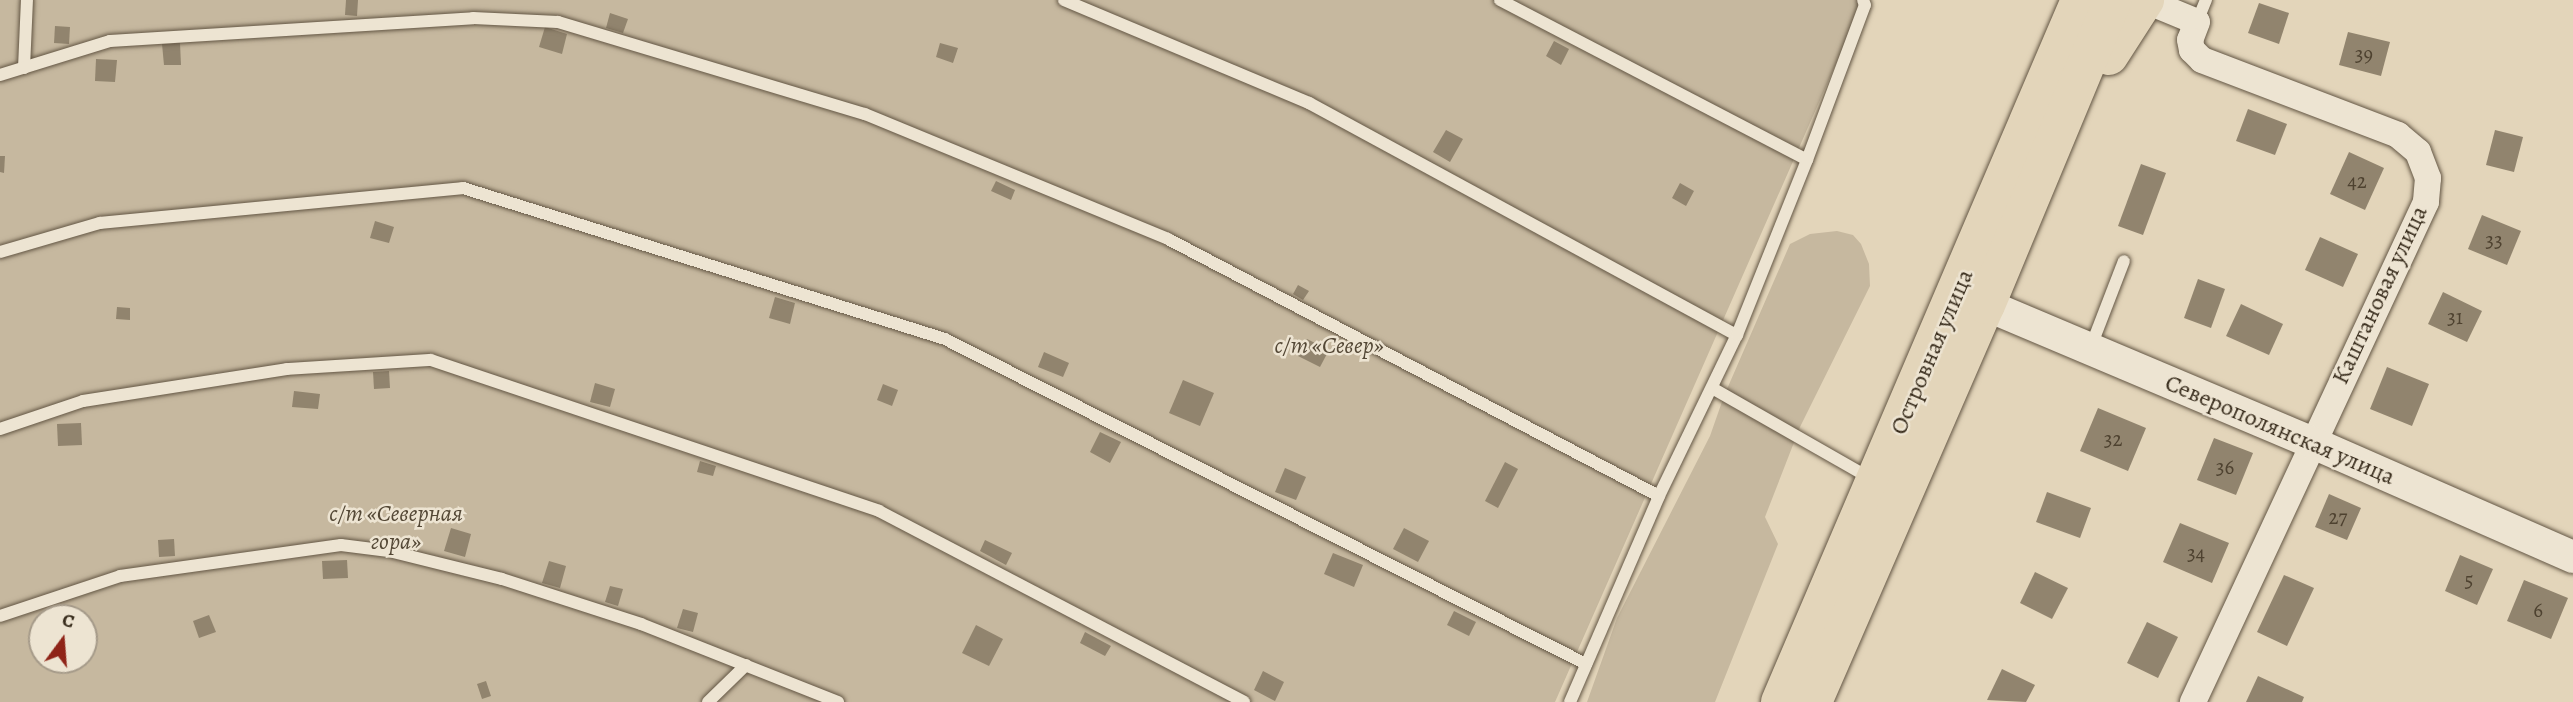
<!DOCTYPE html>
<html>
<head>
<meta charset="utf-8">
<style>
	body { margin:0 }
	#map { position:relative; width:2573px; height:702px; overflow:hidden; background:#e3d5ba; font-family:Alegreya,serif }
	div>[style] { position:absolute }
	[style*='--x'] { left:calc(var(--x)*1px); top:calc(var(--y)*1px); width:calc(var(--w)*1px); rotate:calc(var(--a)*1deg) }
	.green>* { inset:0; background:#c6b89f }
	.building>* { inset:0; background:#91846e }
	.roads { filter:drop-shadow(0 0 2px #635644) drop-shadow(0 0 2px #635644) }
	.service>* { height:12px; margin:-6px; padding:0 6px; transform-origin:6px; border-radius:6px; background:#ede4d2 }
	.minor>* { height:26px; margin:-13px; padding:0 13px; transform-origin:13px; border-radius:13px; background:#ede4d2 }
	.tertiary>* { height:32px; margin:-16px; padding:0 16px; transform-origin:16px; border-radius:16px; background:#ede4d2 }
	.primary>* { height:38px; margin:-19px; padding:0 19px; transform-origin:19px; border-radius:19px; background:#e3d5ba }
	span { translate:-50% -50%; white-space:nowrap; text-align:center; line-height:1.15; -webkit-text-stroke:5px #ede4d2; paint-order:stroke }
	.number-label { font-size:21px; color:#4e4230 }
	.number-label span { -webkit-text-stroke-width:0 }
	.street-label { font-size:24px; color:#382c1c }
	.park-label { font-size:24px; color:#544836; font-style:italic }
	.north { position:absolute; left:28px; top:604px; width:70px; height:70px; box-sizing:border-box; background:#ede4d2; border:2px solid #a59a89; border-radius:50%; rotate:16deg; font-size:19px; font-weight:700; line-height:28px; text-align:center; color:#382c1c }
	.north::after { content:''; display:block; margin:auto; width:24px; height:32px; background:#8f2418; clip-path:polygon(50% 0,100% 100%,50% 72%,0 100%) }
</style>
</head>
<body>
<div id="map">
	<div class="green">
		<div style="clip-path:polygon(evenodd,0 0,1864px 0,1555px 702px,0 702px,0 0,42px 618px,84px 618px,84px 660px,42px 660px,42px 618px)"></div>
		<div style="clip-path:polygon(1837px 231px,1853px 235px,1861px 244px,1869px 264px,1870px 286px,1800px 427px,1765px 517px,1778px 544px,1715px 702px,1587px 702px,1617px 618px,1710px 436px,1724px 396px,1790px 244px,1810px 234px)"></div>
	</div>
	<div class="building">
		<div style="clip-path:polygon(346px 0,358px 0,357px 16px,345px 15px)"></div>
		<div style="clip-path:polygon(2259px 3px,2289px 13px,2279px 44px,2248px 33px)"></div>
		<div style="clip-path:polygon(610px 13px,628px 19px,623px 33px,606px 28px)"></div>
		<div style="clip-path:polygon(55px 26px,70px 27px,69px 44px,54px 43px)"></div>
		<div style="clip-path:polygon(545px 27px,567px 34px,562px 54px,539px 47px)"></div>
		<div style="clip-path:polygon(2348px 32px,2390px 42px,2381px 76px,2339px 65px)"></div>
		<div style="clip-path:polygon(1554px 41px,1569px 49px,1561px 65px,1546px 56px)"></div>
		<div style="clip-path:polygon(180px 43px,181px 65px,164px 65px,162px 44px)"></div>
		<div style="clip-path:polygon(940px 43px,958px 48px,953px 63px,936px 57px)"></div>
		<div style="clip-path:polygon(96px 59px,117px 60px,115px 82px,95px 81px)"></div>
		<div style="clip-path:polygon(2248px 109px,2287px 124px,2275px 155px,2236px 141px)"></div>
		<div style="clip-path:polygon(1446px 130px,1463px 139px,1450px 162px,1433px 152px)"></div>
		<div style="clip-path:polygon(2495px 130px,2523px 137px,2514px 172px,2486px 165px)"></div>
		<div style="clip-path:polygon(2349px 152px,2384px 168px,2365px 210px,2330px 194px)"></div>
		<div style="clip-path:polygon(0 156px,5px 156px,4px 173px,0 172px)"></div>
		<div style="clip-path:polygon(2141px 164px,2166px 173px,2143px 235px,2118px 226px)"></div>
		<div style="clip-path:polygon(996px 181px,1015px 190px,1011px 200px,991px 191px)"></div>
		<div style="clip-path:polygon(1680px 183px,1694px 191px,1686px 206px,1672px 198px)"></div>
		<div style="clip-path:polygon(2482px 215px,2521px 231px,2507px 265px,2468px 249px)"></div>
		<div style="clip-path:polygon(375px 221px,394px 227px,389px 243px,370px 238px)"></div>
		<div style="clip-path:polygon(2320px 237px,2358px 254px,2343px 287px,2305px 270px)"></div>
		<div style="clip-path:polygon(2198px 279px,2225px 289px,2211px 328px,2184px 318px)"></div>
		<div style="clip-path:polygon(1298px 285px,1309px 291px,1303px 300px,1293px 294px)"></div>
		<div style="clip-path:polygon(2443px 292px,2482px 311px,2467px 342px,2428px 324px)"></div>
		<div style="clip-path:polygon(775px 297px,795px 303px,790px 324px,769px 318px)"></div>
		<div style="clip-path:polygon(2241px 304px,2283px 324px,2269px 355px,2226px 336px)"></div>
		<div style="clip-path:polygon(117px 307px,130px 308px,130px 320px,116px 319px)"></div>
		<div style="clip-path:polygon(1307px 339px,1329px 350px,1320px 367px,1298px 356px)"></div>
		<div style="clip-path:polygon(1044px 352px,1069px 363px,1063px 377px,1038px 367px)"></div>
		<div style="clip-path:polygon(2387px 367px,2429px 384px,2412px 426px,2370px 409px)"></div>
		<div style="clip-path:polygon(389px 371px,390px 388px,374px 389px,373px 372px)"></div>
		<div style="clip-path:polygon(1183px 380px,1214px 393px,1200px 426px,1169px 413px)"></div>
		<div style="clip-path:polygon(595px 383px,615px 389px,610px 407px,590px 402px)"></div>
		<div style="clip-path:polygon(883px 384px,898px 390px,892px 406px,877px 400px)"></div>
		<div style="clip-path:polygon(294px 391px,320px 394px,318px 409px,292px 407px)"></div>
		<div style="clip-path:polygon(2098px 408px,2146px 428px,2128px 471px,2080px 451px)"></div>
		<div style="clip-path:polygon(81px 423px,82px 445px,58px 446px,57px 424px)"></div>
		<div style="clip-path:polygon(1100px 432px,1121px 442px,1110px 463px,1090px 452px)"></div>
		<div style="clip-path:polygon(2214px 438px,2253px 453px,2236px 495px,2197px 480px)"></div>
		<div style="clip-path:polygon(700px 461px,716px 466px,713px 476px,697px 472px)"></div>
		<div style="clip-path:polygon(1505px 462px,1518px 469px,1498px 508px,1485px 501px)"></div>
		<div style="clip-path:polygon(1285px 468px,1306px 477px,1296px 500px,1275px 492px)"></div>
		<div style="clip-path:polygon(2047px 492px,2091px 508px,2080px 538px,2036px 522px)"></div>
		<div style="clip-path:polygon(2329px 494px,2361px 508px,2347px 540px,2315px 527px)"></div>
		<div style="clip-path:polygon(2180px 523px,2229px 543px,2212px 583px,2163px 562px)"></div>
		<div style="clip-path:polygon(451px 528px,471px 534px,465px 557px,444px 551px)"></div>
		<div style="clip-path:polygon(1404px 528px,1429px 541px,1418px 562px,1393px 549px)"></div>
		<div style="clip-path:polygon(174px 539px,175px 556px,159px 557px,158px 540px)"></div>
		<div style="clip-path:polygon(985px 540px,1012px 553px,1006px 565px,980px 551px)"></div>
		<div style="clip-path:polygon(1333px 553px,1363px 565px,1354px 587px,1324px 574px)"></div>
		<div style="clip-path:polygon(2460px 555px,2493px 569px,2477px 605px,2445px 591px)"></div>
		<div style="clip-path:polygon(347px 560px,348px 578px,323px 579px,322px 561px)"></div>
		<div style="clip-path:polygon(549px 561px,566px 566px,560px 588px,542px 583px)"></div>
		<div style="clip-path:polygon(2035px 572px,2068px 588px,2052px 619px,2020px 603px)"></div>
		<div style="clip-path:polygon(2284px 575px,2314px 588px,2287px 646px,2257px 632px)"></div>
		<div style="clip-path:polygon(2524px 580px,2568px 598px,2551px 639px,2507px 621px)"></div>
		<div style="clip-path:polygon(610px 586px,623px 589px,618px 606px,605px 602px)"></div>
		<div style="clip-path:polygon(683px 609px,698px 613px,693px 632px,677px 628px)"></div>
		<div style="clip-path:polygon(1454px 611px,1476px 622px,1469px 636px,1447px 625px)"></div>
		<div style="clip-path:polygon(209px 615px,216px 632px,199px 638px,193px 621px)"></div>
		<div style="clip-path:polygon(2147px 622px,2178px 637px,2158px 678px,2127px 663px)"></div>
		<div style="clip-path:polygon(976px 625px,1003px 639px,989px 666px,962px 653px)"></div>
		<div style="clip-path:polygon(1085px 632px,1111px 646px,1105px 656px,1080px 643px)"></div>
		<div style="clip-path:polygon(2002px 669px,2035px 685px,2026px 702px,1987px 700px)"></div>
		<div style="clip-path:polygon(1263px 671px,1284px 682px,1275px 701px,1254px 690px)"></div>
		<div style="clip-path:polygon(2258px 676px,2304px 697px,2302px 702px,2246px 702px)"></div>
		<div style="clip-path:polygon(486px 681px,491px 696px,482px 699px,477px 684px)"></div>
	</div>
	<div class="roads">
		<div class="service">
			<div style="--x:1064;--y:0;--w:266;--a:22.8"></div>
			<div style="--x:1309;--y:103;--w:487;--a:28.5"></div>
			<div style="--x:1500;--y:0;--w:346;--a:27.5"></div>
			<div style="--x:2197;--y:22;--w:24;--a:-68"></div>
			<div style="--x:24;--y:68;--w:68;--a:-87.5"></div>
			<div style="--x:0;--y:75;--w:115;--a:-17.2"></div>
			<div style="--x:110;--y:41;--w:364;--a:-3.6"></div>
			<div style="--x:473;--y:18;--w:85;--a:2.7"></div>
			<div style="--x:558;--y:22;--w:320;--a:16.7"></div>
			<div style="--x:865;--y:114;--w:328;--a:22.4"></div>
			<div style="--x:1168;--y:239;--w:554;--a:27.63"></div>
			<div style="--x:0;--y:252;--w:104;--a:-16.2"></div>
			<div style="--x:100;--y:223;--w:365;--a:-5.5"></div>
			<div style="--x:463;--y:188;--w:505;--a:17.39"></div>
			<div style="--x:945;--y:339;--w:719;--a:26.89"></div>
			<div style="--x:2090;--y:349;--w:94;--a:-68.9"></div>
			<div style="--x:1712;--y:388;--w:182;--a:29.7"></div>
			<div style="--x:0;--y:429;--w:88;--a:-18.6"></div>
			<div style="--x:83;--y:401;--w:206;--a:-8.9"></div>
			<div style="--x:287;--y:369;--w:144;--a:-3.6"></div>
			<div style="--x:431;--y:360;--w:473;--a:18.6"></div>
			<div style="--x:879;--y:511;--w:412;--a:27.6"></div>
			<div style="--x:0;--y:616;--w:126;--a:-18.4"></div>
			<div style="--x:120;--y:576;--w:223;--a:-8"></div>
			<div style="--x:341;--y:545;--w:48;--a:7.1"></div>
			<div style="--x:389;--y:551;--w:116;--a:13.9"></div>
			<div style="--x:502;--y:579;--w:146;--a:17.9"></div>
			<div style="--x:641;--y:624;--w:212;--a:21.6"></div>
			<div style="--x:708;--y:702;--w:53;--a:-44.2"></div>
			<div style="--x:1570;--y:702;--w:224;--a:-66.6"></div>
			<div style="--x:1659;--y:496;--w:179;--a:-64.2"></div>
			<div style="--x:1737;--y:335;--w:188;--a:-68.2"></div>
			<div style="--x:1807;--y:160;--w:165;--a:-69.5"></div>
			<div style="--x:1865;--y:5;--w:5;--a:-112"></div>
		</div>
		<div class="minor">
			<div style="--x:2144;--y:0;--w:57;--a:22.5"></div>
			<div style="--x:2197;--y:22;--w:19;--a:111"></div>
			<div style="--x:2190;--y:40;--w:10;--a:79"></div>
			<div style="--x:2192;--y:50;--w:14;--a:45"></div>
			<div style="--x:2202;--y:60;--w:210;--a:20.9"></div>
			<div style="--x:2398;--y:135;--w:26;--a:40"></div>
			<div style="--x:2418;--y:152;--w:28;--a:69"></div>
			<div style="--x:2428;--y:178;--w:24;--a:95"></div>
			<div style="--x:2426;--y:202;--w:552;--a:114.99"></div>
		</div>
		<div class="tertiary">
			<div style="--x:1986;--y:305;--w:353;--a:22.9"></div>
			<div style="--x:2311;--y:442;--w:286;--a:23.7"></div>
		</div>
		<div class="primary">
			<div style="--x:2109;--y:56;--w:67;--a:-57.3"></div>
			<div style="--x:1780;--y:702;--w:763;--a:-66.86"></div>
			<div style="--x:1813;--y:702;--w:433;--a:-66.5"></div>
			<div style="--x:1986;--y:305;--w:330;--a:-67.4"></div>
		</div>
	</div>
	<div class="number-label">
		<span style="left:2364px;top:54px">39</span>
		<span style="left:2357px;top:181px">42</span>
		<span style="left:2494px;top:240px">33</span>
		<span style="left:2455px;top:317px">31</span>
		<span style="left:2113px;top:439px">32</span>
		<span style="left:2225px;top:467px">36</span>
		<span style="left:2338px;top:517px">27</span>
		<span style="left:2196px;top:553px">34</span>
		<span style="left:2469px;top:580px">5</span>
		<span style="left:2538px;top:610px">6</span>
	</div>
	<div class="street-label">
		<span style="left:2380px;top:295px;rotate:-65deg">Каштановая улица</span>
		<span style="left:1932px;top:352px;rotate:-67deg">Островная улица</span>
		<span style="left:2280px;top:430px;rotate:23deg">Северополянская улица</span>
	</div>
	<div class="park-label">
		<span style="left:1329px;top:346px">с/т «Север»</span>
		<span style="left:396px;top:528px">с/т «Северная<br>гора»</span>
	</div>
	<div class="north">С</div>
</div>
</body>
</html>
